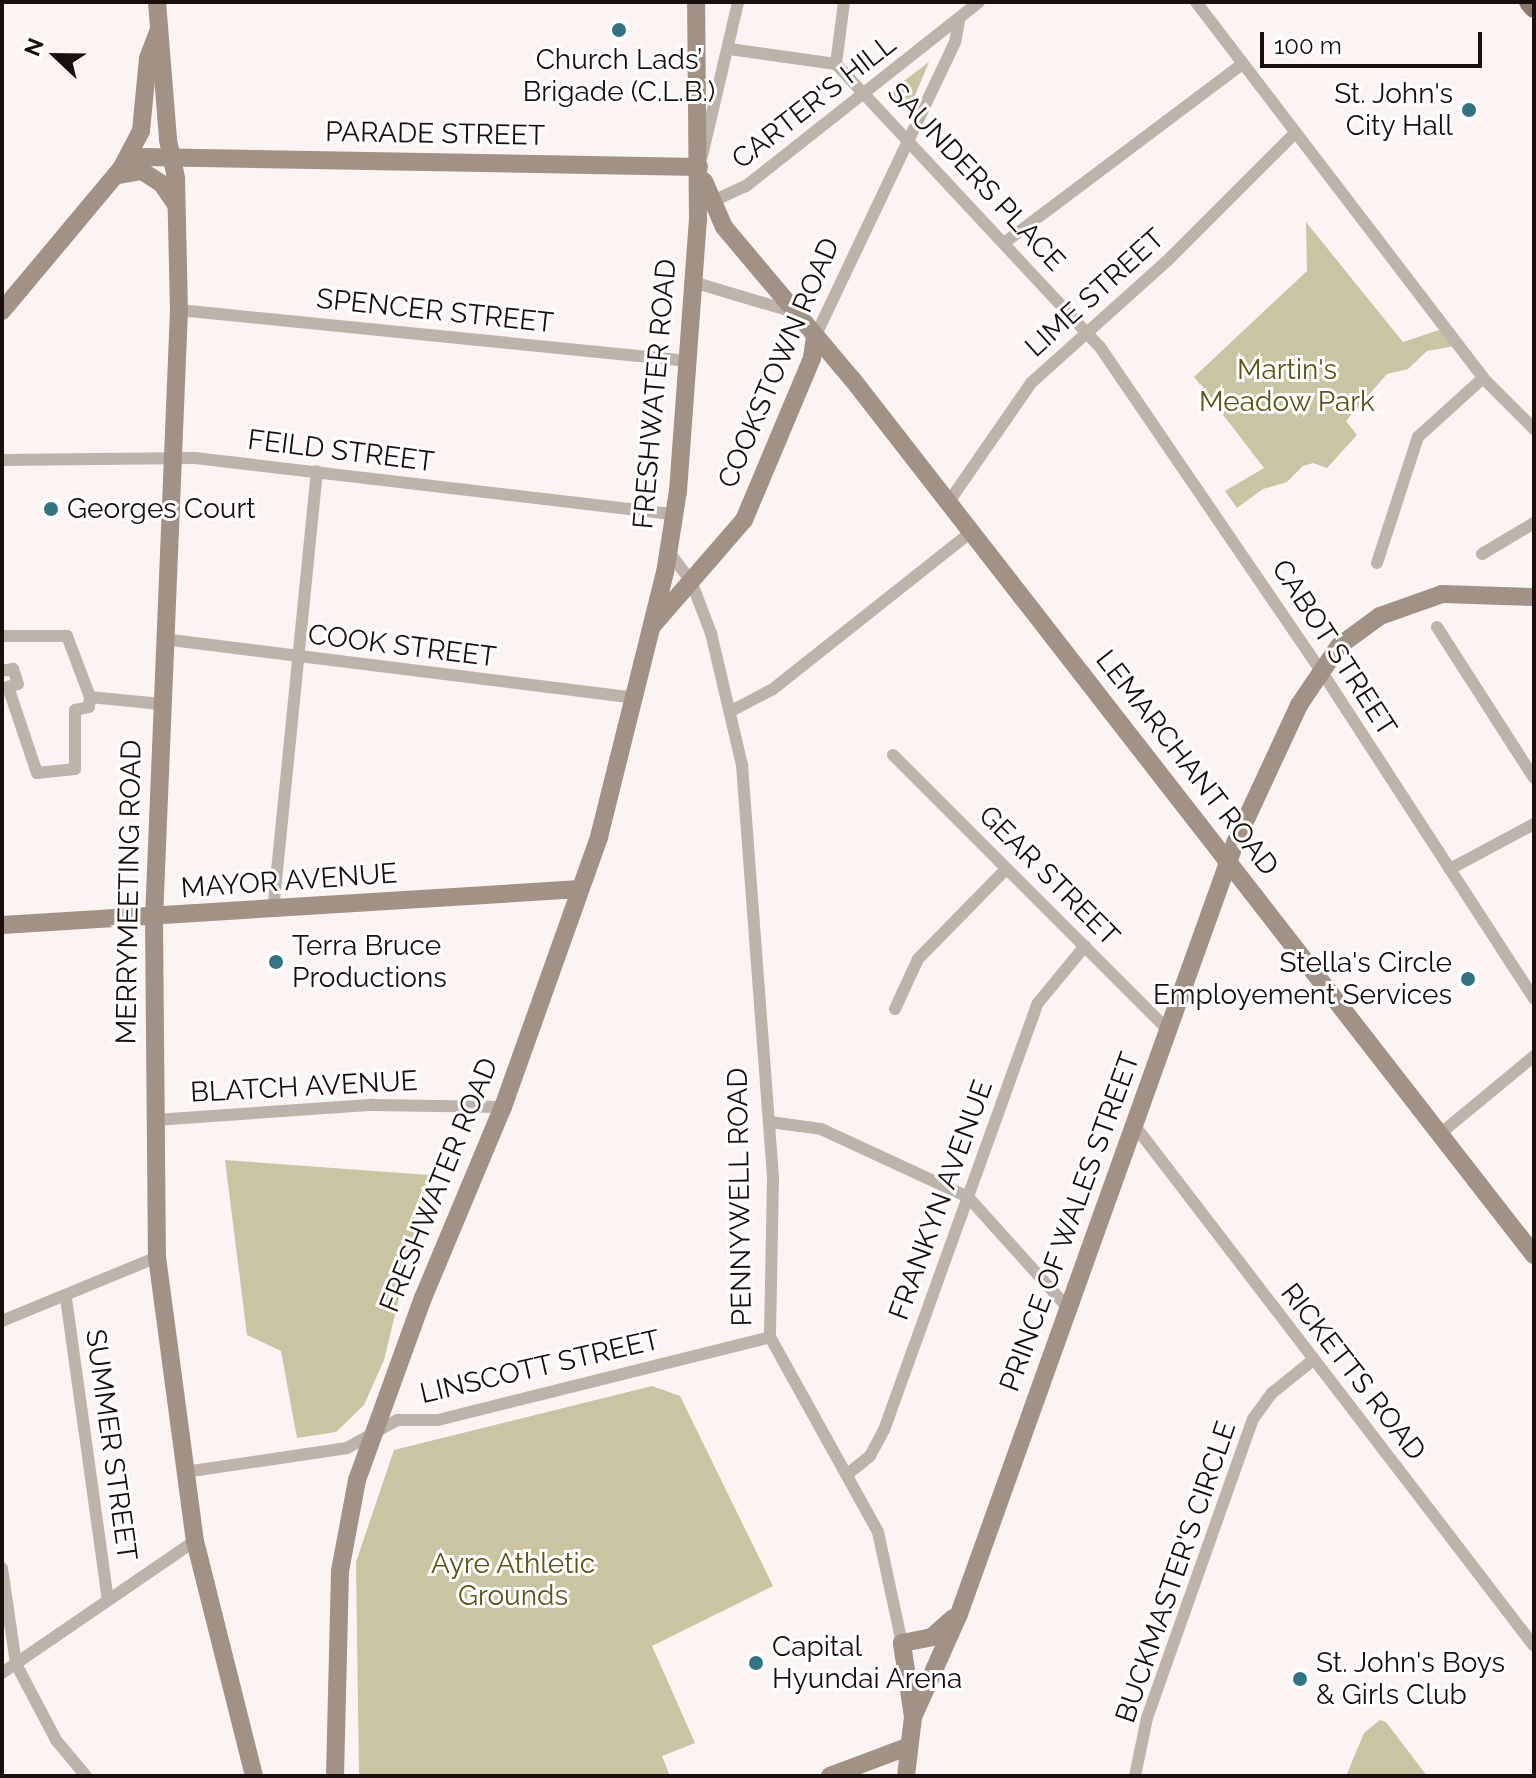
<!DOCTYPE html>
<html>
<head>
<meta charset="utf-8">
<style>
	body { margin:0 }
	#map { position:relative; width:1536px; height:1778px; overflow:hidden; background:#fbf4f3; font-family:Raleway,sans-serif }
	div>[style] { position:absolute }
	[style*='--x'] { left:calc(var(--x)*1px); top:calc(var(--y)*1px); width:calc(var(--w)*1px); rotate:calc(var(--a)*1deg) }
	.green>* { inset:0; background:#c9c4a1 }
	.street>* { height:12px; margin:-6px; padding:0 6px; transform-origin:6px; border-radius:6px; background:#bdb3aa }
	.secondary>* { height:18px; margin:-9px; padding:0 9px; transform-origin:9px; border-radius:9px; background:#a19285 }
	.primary>* { height:20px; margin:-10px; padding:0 10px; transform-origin:10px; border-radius:10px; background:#8c7b6b }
	.dots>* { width:22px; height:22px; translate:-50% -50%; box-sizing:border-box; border:4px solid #fff; border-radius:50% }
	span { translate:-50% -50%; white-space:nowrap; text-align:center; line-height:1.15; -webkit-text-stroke:6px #fff; paint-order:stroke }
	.poi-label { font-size:28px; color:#190f0d }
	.right { translate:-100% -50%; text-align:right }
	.left { translate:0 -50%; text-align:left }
	.street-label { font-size:28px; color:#190f0d }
	.park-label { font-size:28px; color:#5e5414 }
	.frame { position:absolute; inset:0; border:4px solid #190f0d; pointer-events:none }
	.north { position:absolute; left:16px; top:16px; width:80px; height:80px; -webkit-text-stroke:6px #fff; paint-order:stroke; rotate:292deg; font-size:22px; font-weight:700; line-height:32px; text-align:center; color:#190f0d }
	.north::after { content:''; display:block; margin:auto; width:28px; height:36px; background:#190f0d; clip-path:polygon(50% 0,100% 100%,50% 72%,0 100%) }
	.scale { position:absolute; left:1260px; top:32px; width:222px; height:36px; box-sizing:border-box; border:4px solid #190f0d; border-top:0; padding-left:10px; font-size:24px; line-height:28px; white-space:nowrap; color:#190f0d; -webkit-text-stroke:6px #fff; paint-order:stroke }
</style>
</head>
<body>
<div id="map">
	<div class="green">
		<div style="clip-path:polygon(929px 62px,911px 105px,896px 106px,888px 93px)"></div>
		<div style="clip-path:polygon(1306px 222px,1403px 342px,1439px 330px,1455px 346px,1427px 351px,1408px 369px,1387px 374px,1346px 421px,1357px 435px,1327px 468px,1313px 463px,1303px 466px,1287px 482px,1263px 489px,1237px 508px,1225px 491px,1264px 468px,1194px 377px,1307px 271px)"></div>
		<div style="clip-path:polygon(225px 1160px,429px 1175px,384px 1360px,364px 1405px,336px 1432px,297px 1438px,281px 1351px,247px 1335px)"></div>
		<div style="clip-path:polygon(652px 1386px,680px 1396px,773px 1586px,652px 1646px,695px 1743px,662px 1756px,670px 1776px,359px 1776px,356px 1562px,394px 1450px)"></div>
		<div style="clip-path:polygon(1380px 1720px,1386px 1722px,1427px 1776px,1346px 1776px,1364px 1733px)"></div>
	</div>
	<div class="street">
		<div style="--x:1196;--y:2;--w:473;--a:52.6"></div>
		<div style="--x:1483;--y:378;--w:72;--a:45"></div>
		<div style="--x:729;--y:49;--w:108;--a:8"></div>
		<div style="--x:836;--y:64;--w:387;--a:47"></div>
		<div style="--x:1100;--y:347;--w:390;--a:55.7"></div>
		<div style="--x:1320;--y:669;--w:393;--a:57"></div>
		<div style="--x:836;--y:64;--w:63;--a:-82.6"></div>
		<div style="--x:702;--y:156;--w:158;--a:-76.8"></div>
		<div style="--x:711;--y:202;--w:38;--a:-25"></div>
		<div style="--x:746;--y:186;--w:297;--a:-38.3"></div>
		<div style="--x:1004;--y:243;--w:296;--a:-36.9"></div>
		<div style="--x:693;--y:282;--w:101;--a:16.6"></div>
		<div style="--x:179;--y:310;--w:512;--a:5.72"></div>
		<div style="--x:815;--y:337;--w:327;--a:-64.6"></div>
		<div style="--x:955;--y:42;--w:20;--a:-79"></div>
		<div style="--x:2;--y:460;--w:193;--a:-0.6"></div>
		<div style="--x:195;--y:458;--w:482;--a:6.7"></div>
		<div style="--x:948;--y:503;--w:146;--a:-55.3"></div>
		<div style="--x:1031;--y:383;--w:183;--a:-41.9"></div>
		<div style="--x:1167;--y:261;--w:178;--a:-45"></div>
		<div style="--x:669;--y:552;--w:36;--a:53"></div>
		<div style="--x:691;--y:581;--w:56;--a:69"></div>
		<div style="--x:711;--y:633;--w:136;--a:76.8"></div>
		<div style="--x:742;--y:765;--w:414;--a:85.7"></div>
		<div style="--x:773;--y:1178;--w:159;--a:91.1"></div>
		<div style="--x:770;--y:1337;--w:223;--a:61"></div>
		<div style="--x:878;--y:1532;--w:114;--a:77.8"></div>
		<div style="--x:1482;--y:554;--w:61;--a:-30.8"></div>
		<div style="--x:1377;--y:563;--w:133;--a:-72"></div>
		<div style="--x:1418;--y:437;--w:88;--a:-42.2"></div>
		<div style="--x:1437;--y:627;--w:179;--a:57.3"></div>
		<div style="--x:2;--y:636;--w:65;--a:0"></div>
		<div style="--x:67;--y:636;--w:65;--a:69.3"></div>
		<div style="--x:90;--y:697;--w:10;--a:96"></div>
		<div style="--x:89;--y:707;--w:14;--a:168"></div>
		<div style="--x:75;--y:710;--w:59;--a:90"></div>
		<div style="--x:75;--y:769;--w:38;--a:174"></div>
		<div style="--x:37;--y:773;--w:91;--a:-108.6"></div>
		<div style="--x:8;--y:687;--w:10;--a:-17"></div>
		<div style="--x:18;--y:684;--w:16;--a:-108"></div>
		<div style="--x:13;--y:669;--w:11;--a:170"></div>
		<div style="--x:163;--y:639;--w:477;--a:7.1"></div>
		<div style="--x:90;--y:697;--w:71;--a:5.6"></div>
		<div style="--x:733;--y:710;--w:45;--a:-27.7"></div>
		<div style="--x:773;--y:689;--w:251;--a:-38.4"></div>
		<div style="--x:893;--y:755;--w:392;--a:45"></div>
		<div style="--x:1450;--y:869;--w:95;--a:-28.2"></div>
		<div style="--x:273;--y:911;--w:442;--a:-84.3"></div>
		<div style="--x:895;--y:1009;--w:55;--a:-65.3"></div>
		<div style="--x:918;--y:959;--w:126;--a:-45.6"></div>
		<div style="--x:155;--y:1120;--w:218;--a:-4"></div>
		<div style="--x:372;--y:1105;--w:131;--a:0.9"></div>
		<div style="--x:770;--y:1122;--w:51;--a:7.8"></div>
		<div style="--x:821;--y:1129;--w:162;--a:24.8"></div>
		<div style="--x:968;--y:1197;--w:148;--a:48"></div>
		<div style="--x:1135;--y:1126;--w:655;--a:52.5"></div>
		<div style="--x:1441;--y:1133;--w:121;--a:-39.6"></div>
		<div style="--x:66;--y:1298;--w:305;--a:82.1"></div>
		<div style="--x:2;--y:1321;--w:168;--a:-22.4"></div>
		<div style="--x:185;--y:1472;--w:164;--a:-8.4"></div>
		<div style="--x:347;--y:1448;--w:57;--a:-29.2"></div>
		<div style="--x:397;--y:1420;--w:41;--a:0"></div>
		<div style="--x:438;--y:1420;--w:342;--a:-14"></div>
		<div style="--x:849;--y:1473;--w:27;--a:-39"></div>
		<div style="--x:870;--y:1456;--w:30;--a:-62"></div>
		<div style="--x:884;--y:1430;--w:454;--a:-70.2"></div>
		<div style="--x:1038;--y:1003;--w:74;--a:-50.5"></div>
		<div style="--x:2;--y:1568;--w:97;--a:81.7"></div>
		<div style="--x:16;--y:1664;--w:86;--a:62.2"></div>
		<div style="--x:56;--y:1740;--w:47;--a:50.2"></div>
		<div style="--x:2;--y:1673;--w:234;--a:-34.4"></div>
		<div style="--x:1135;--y:1776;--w:59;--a:-78.3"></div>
		<div style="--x:1147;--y:1718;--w:317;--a:-70.5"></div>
		<div style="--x:1253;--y:1419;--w:32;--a:-54"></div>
		<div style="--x:1272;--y:1393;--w:53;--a:-38.8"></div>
	</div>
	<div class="secondary">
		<div style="--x:157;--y:2;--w:138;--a:85.4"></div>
		<div style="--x:168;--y:140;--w:40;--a:78"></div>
		<div style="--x:176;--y:179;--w:131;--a:88.7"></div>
		<div style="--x:179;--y:310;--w:610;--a:92.35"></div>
		<div style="--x:154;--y:919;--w:338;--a:89.5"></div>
		<div style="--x:157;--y:1257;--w:287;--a:82.4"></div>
		<div style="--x:195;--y:1541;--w:242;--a:75.9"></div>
		<div style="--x:122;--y:167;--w:41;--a:-62.2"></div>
		<div style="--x:141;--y:131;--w:73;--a:-84.5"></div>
		<div style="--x:148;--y:58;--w:28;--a:-69"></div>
		<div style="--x:119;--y:175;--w:23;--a:-10"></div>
		<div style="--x:142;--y:171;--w:24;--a:33"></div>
		<div style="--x:162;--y:184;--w:23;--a:56"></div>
		<div style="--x:704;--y:181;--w:50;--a:66.5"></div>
		<div style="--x:724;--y:227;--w:200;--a:49.9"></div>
		<div style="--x:853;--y:380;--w:1109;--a:52.11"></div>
		<div style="--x:2;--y:311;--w:184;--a:-50.1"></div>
		<div style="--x:120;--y:170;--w:27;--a:-28"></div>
		<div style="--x:144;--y:157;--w:555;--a:1.03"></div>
		<div style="--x:653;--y:625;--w:139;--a:-49.1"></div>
		<div style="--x:744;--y:520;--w:176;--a:-67.2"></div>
		<div style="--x:812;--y:358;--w:21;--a:-82"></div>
		<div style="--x:2;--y:925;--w:579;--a:-3.56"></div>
		<div style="--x:913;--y:1717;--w:113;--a:-65.9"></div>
		<div style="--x:959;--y:1614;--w:819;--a:-70.3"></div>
		<div style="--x:1235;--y:843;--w:152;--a:-65.1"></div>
		<div style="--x:1299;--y:705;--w:71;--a:-55.9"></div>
		<div style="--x:1339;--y:646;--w:51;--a:-36.2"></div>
		<div style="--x:1380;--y:616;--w:66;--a:-19.5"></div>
		<div style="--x:1442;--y:594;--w:92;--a:1.9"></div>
		<div style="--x:335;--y:1776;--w:205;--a:-88.6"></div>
		<div style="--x:340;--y:1571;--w:93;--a:-79.4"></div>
		<div style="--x:357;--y:1480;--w:194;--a:-70.1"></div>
		<div style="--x:423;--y:1298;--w:207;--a:-67.3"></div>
		<div style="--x:503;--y:1107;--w:287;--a:-70.4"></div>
		<div style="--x:599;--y:837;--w:272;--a:-76"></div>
		<div style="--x:665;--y:573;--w:83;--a:-81"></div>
		<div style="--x:678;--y:491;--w:272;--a:-85.8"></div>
		<div style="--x:698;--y:220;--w:218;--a:-90.5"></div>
		<div style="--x:830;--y:1776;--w:82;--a:-20.6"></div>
		<div style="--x:906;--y:1776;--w:59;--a:-83.2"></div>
		<div style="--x:913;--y:1717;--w:75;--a:-98.5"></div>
		<div style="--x:902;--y:1643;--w:31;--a:-11"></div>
		<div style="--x:932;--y:1637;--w:28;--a:-42"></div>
	</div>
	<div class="primary">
		<div style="--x:1529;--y:2;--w:8;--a:50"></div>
	</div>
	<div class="dots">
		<div style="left:619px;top:30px;background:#317485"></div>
		<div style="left:1469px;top:110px;background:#317485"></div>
		<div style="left:51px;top:509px;background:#317485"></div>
		<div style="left:276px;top:962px;background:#317485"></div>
		<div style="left:1468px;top:979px;background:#317485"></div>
		<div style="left:756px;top:1663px;background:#317485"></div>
		<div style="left:1300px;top:1679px;background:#317485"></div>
	</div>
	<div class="poi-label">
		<span style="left:619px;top:76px">Church Lads’<br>Brigade (C.L.B.)</span>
		<span class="right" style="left:1453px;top:110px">St. John's<br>City Hall</span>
		<span class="left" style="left:67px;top:509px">Georges Court</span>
		<span class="left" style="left:292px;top:962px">Terra Bruce<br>Productions</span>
		<span class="right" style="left:1452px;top:979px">Stella's Circle<br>Employement Services</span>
		<span class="left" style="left:772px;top:1663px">Capital<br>Hyundai Arena</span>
		<span class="left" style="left:1316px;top:1679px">St. John's Boys<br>&amp; Girls Club</span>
	</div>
	<div class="street-label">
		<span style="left:814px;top:102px;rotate:-38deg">CARTER'S HILL</span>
		<span style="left:435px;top:134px;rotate:1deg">PARADE STREET</span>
		<span style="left:976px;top:177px;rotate:47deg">SAUNDERS PLACE</span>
		<span style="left:1095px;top:293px;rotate:-42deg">LIME STREET</span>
		<span style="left:435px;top:311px;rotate:6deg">SPENCER STREET</span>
		<span style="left:779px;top:363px;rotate:-67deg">COOKSTOWN ROAD</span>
		<span style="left:655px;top:394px;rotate:-85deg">FRESHWATER ROAD</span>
		<span style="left:341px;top:451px;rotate:7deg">FEILD STREET</span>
		<span style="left:402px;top:646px;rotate:7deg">COOK STREET</span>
		<span style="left:1334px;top:648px;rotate:57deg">CABOT STREET</span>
		<span style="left:1187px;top:763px;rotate:52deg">LEMARCHANT ROAD</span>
		<span style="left:1049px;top:876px;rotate:45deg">GEAR STREET</span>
		<span style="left:289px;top:881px;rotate:-4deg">MAYOR AVENUE</span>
		<span style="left:129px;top:892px;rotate:-89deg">MERRYMEETING ROAD</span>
		<span style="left:304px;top:1087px;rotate:-3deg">BLATCH AVENUE</span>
		<span style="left:439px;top:1185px;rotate:-68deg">FRESHWATER ROAD</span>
		<span style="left:740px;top:1197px;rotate:-91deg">PENNYWELL ROAD</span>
		<span style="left:941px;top:1200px;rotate:-70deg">FRANKYN AVENUE</span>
		<span style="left:1070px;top:1222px;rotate:-70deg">PRINCE OF WALES STREET</span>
		<span style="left:540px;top:1367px;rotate:-13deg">LINSCOTT STREET</span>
		<span style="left:1353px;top:1372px;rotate:52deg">RICKETTS ROAD</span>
		<span style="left:111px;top:1445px;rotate:82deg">SUMMER STREET</span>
		<span style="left:1176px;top:1572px;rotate:-71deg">BUCKMASTER'S CIRCLE</span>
	</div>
	<div class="park-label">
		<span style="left:1287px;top:386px">Martin's<br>Meadow Park</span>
		<span style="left:513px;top:1580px">Ayre Athletic<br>Grounds</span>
	</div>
	<div class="frame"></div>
	<div class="north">N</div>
	<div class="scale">100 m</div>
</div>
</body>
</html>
